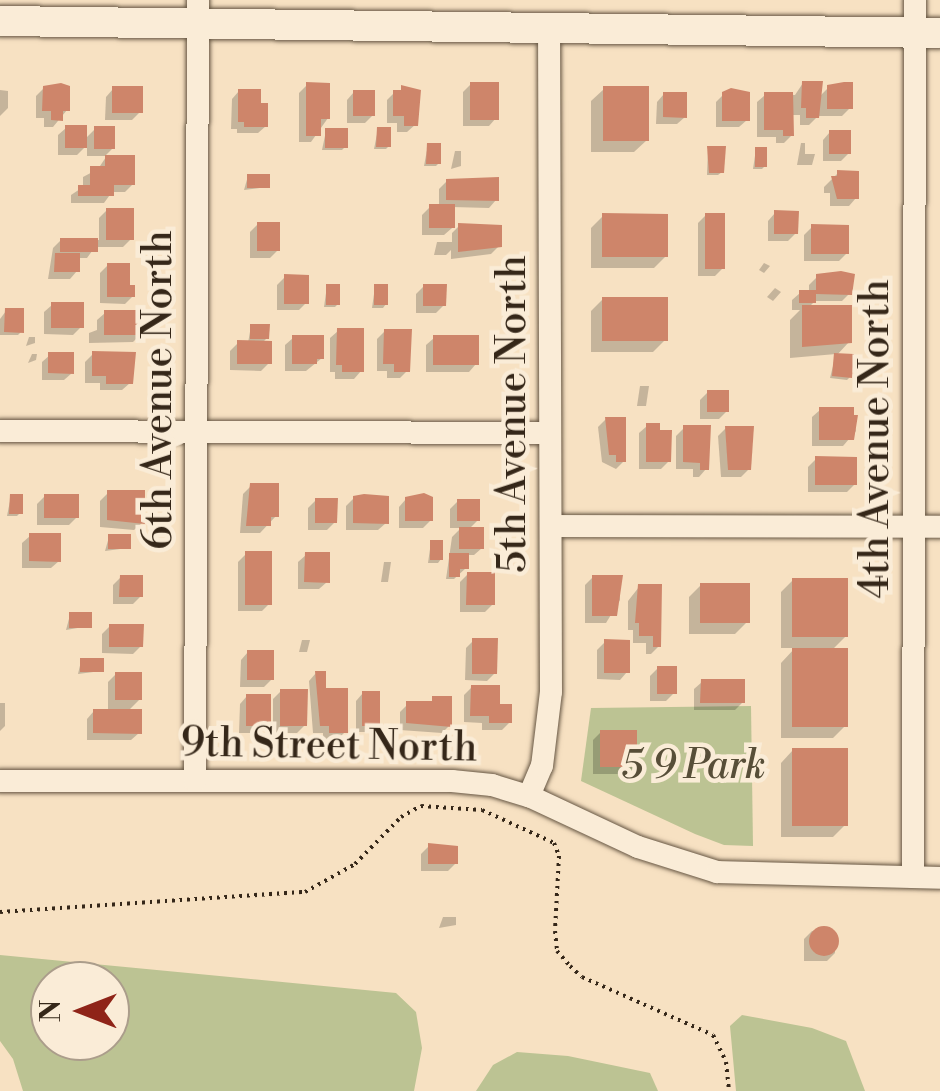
<!DOCTYPE html>
<html>
<head>
<meta charset="utf-8">
<style>
	body { margin:0 }
	#map { position:relative; width:940px; height:1091px; overflow:hidden; background:#f7e1c2; font-family:"Libre Bodoni",serif }
	div>[style] { position:absolute }
	[style*='--x'] { left:calc(var(--x)*1px); top:calc(var(--y)*1px); width:calc(var(--w)*1px); rotate:calc(var(--a)*1deg) }
	.green>* { inset:0; background:#bcc393 }
	.shadow>* { inset:0; background:#0003 }
	.building>* { inset:0; background:#ce856a }
	.round { border-radius:50% }
	.path>* { height:4px; margin-top:-2px; transform-origin:0; background:repeating-linear-gradient(90deg,#352719 0 2.5px,transparent 0 7.5px) }
	.roads { filter:drop-shadow(0 0 2px #665643) drop-shadow(0 0 2px #665643) }
	.minor>* { height:22px; margin:-11px; padding:0 11px; transform-origin:11px; border-radius:11px; background:#faecd7 }
	.tertiary>* { height:30px; margin:-15px; padding:0 15px; transform-origin:15px; border-radius:15px; background:#faecd7 }
	span { translate:-50% -50%; white-space:nowrap; text-align:center; line-height:1.15; -webkit-text-stroke:9px #faecd7; paint-order:stroke }
	.street-label { font-size:40px; color:#352719 }
	.park-label { font-size:40px; color:#574e38; font-style:italic }
	.north { position:absolute; left:30px; top:961px; width:100px; height:100px; box-sizing:border-box; background:#faecd7; border:2px solid #ab9d8b; border-radius:50%; rotate:270deg; font-size:28px; font-weight:700; line-height:40px; text-align:center; color:#352719 }
	.north::after { content:''; display:block; margin:auto; width:35px; height:45px; background:#8f2418; clip-path:polygon(50% 0,100% 100%,50% 72%,0 100%) }
</style>
</head>
<body>
<div id="map">
	<div class="green">
		<div style="clip-path:polygon(751px 706px,753px 846px,724px 845px,695px 834px,581px 781px,591px 708px)"></div>
		<div style="clip-path:polygon(evenodd,0 955px,396px 993px,416px 1012px,422px 1048px,414px 1091px,23px 1091px,13px 1059px,0 1041px,0 955px,50px 981px,110px 981px,110px 1041px,50px 1041px,50px 981px)"></div>
		<div style="clip-path:polygon(742px 1015px,812px 1028px,846px 1041px,865px 1091px,736px 1091px,730px 1026px)"></div>
		<div style="clip-path:polygon(517px 1052px,568px 1056px,650px 1073px,658px 1091px,476px 1091px,493px 1065px)"></div>
	</div>
	<div class="shadow">
		<div style="clip-path:polygon(803px 83px,819px 97px,828px 88px,850px 108px,842px 116px,818px 116px,809px 125px,800px 125px,800px 115px,791px 115px,792px 135px,784px 143px,776px 143px,776px 137px,757px 137px,757px 102px,765px 95px,795px 95px)"></div>
		<div style="clip-path:polygon(471px 84px,496px 118px,489px 126px,463px 126px,463px 92px)"></div>
		<div style="clip-path:polygon(307px 85px,328px 118px,311px 142px,299px 142px,299px 93px)"></div>
		<div style="clip-path:polygon(44px 88px,67px 110px,53px 127px,44px 127px,44px 118px,36px 118px,36px 96px)"></div>
		<div style="clip-path:polygon(113px 89px,140px 112px,132px 120px,105px 120px,106px 97px)"></div>
		<div style="clip-path:polygon(604px 89px,647px 140px,634px 152px,591px 152px,591px 101px)"></div>
		<div style="clip-path:polygon(0 90px,8px 91px,8px 108px,0 116px)"></div>
		<div style="clip-path:polygon(239px 91px,258px 105px,266px 126px,258px 133px,237px 133px,237px 129px,231px 129px,232px 99px)"></div>
		<div style="clip-path:polygon(354px 92px,373px 115px,365px 123px,347px 123px,347px 100px)"></div>
		<div style="clip-path:polygon(395px 92px,416px 124px,407px 132px,397px 132px,397px 123px,387px 123px,387px 100px)"></div>
		<div style="clip-path:polygon(664px 94px,685px 117px,677px 124px,656px 124px,657px 102px)"></div>
		<div style="clip-path:polygon(724px 94px,747px 120px,739px 127px,716px 127px,716px 102px)"></div>
		<div style="clip-path:polygon(66px 128px,85px 139px,95px 129px,113px 148px,105px 156px,87px 156px,87px 145px,77px 155px,58px 155px,58px 135px)"></div>
		<div style="clip-path:polygon(378px 129px,389px 146px,386px 149px,374px 149px)"></div>
		<div style="clip-path:polygon(326px 131px,345px 147px,342px 150px,322px 150px)"></div>
		<div style="clip-path:polygon(830px 132px,849px 153px,841px 161px,823px 161px,823px 140px)"></div>
		<div style="clip-path:polygon(801px 143px,805px 143px,805px 154px,815px 154px,812px 165px,797px 165px)"></div>
		<div style="clip-path:polygon(428px 145px,439px 163px,436px 166px,424px 166px)"></div>
		<div style="clip-path:polygon(708px 149px,722px 172px,718px 175px,707px 175px)"></div>
		<div style="clip-path:polygon(756px 149px,765px 166px,762px 169px,753px 169px)"></div>
		<div style="clip-path:polygon(455px 151px,461px 151px,461px 166px,451px 169px)"></div>
		<div style="clip-path:polygon(106px 157px,133px 184px,125px 192px,112px 192px,104px 203px,71px 203px,71px 195px,83px 187px,83px 177px,98px 169px)"></div>
		<div style="clip-path:polygon(838px 173px,856px 198px,849px 206px,830px 206px,830px 193px,824px 193px,824px 187px)"></div>
		<div style="clip-path:polygon(248px 176px,267px 187px,244px 190px)"></div>
		<div style="clip-path:polygon(447px 181px,496px 200px,489px 208px,452px 207px,452px 233px,459px 226px,499px 246px,491px 254px,451px 259px,451px 250px,446px 255px,434px 255px,437px 242px,452px 242px,452px 228px,444px 235px,422px 235px,422px 215px,430px 207px,439px 207px,439px 189px)"></div>
		<div style="clip-path:polygon(107px 210px,131px 239px,123px 247px,95px 247px,87px 258px,77px 258px,77px 271px,70px 279px,48px 279px,53px 248px,61px 240px,99px 240px,99px 218px)"></div>
		<div style="clip-path:polygon(775px 213px,796px 233px,788px 241px,768px 241px,768px 221px)"></div>
		<div style="clip-path:polygon(706px 215px,723px 268px,715px 276px,698px 276px,698px 223px)"></div>
		<div style="clip-path:polygon(603px 216px,666px 256px,654px 268px,591px 268px,591px 228px)"></div>
		<div style="clip-path:polygon(258px 224px,278px 250px,270px 258px,250px 258px,250px 232px)"></div>
		<div style="clip-path:polygon(812px 227px,847px 253px,839px 261px,804px 261px,804px 235px)"></div>
		<div style="clip-path:polygon(764px 263px,770px 266px,764px 273px,759px 270px)"></div>
		<div style="clip-path:polygon(108px 265px,133px 296px,125px 304px,100px 303px,100px 273px)"></div>
		<div style="clip-path:polygon(285px 277px,306px 303px,299px 310px,277px 310px,277px 285px)"></div>
		<div style="clip-path:polygon(817px 277px,850px 293px,842px 301px,815px 301px,808px 308px,849px 342px,836px 356px,850px 377px,847px 380px,830px 378px,836px 354px,790px 358px,790px 320px,800px 310px,792px 310px,792px 300px,800px 293px,809px 293px,809px 285px)"></div>
		<div style="clip-path:polygon(327px 286px,338px 304px,335px 307px,324px 307px)"></div>
		<div style="clip-path:polygon(424px 286px,444px 305px,436px 313px,416px 313px,416px 294px)"></div>
		<div style="clip-path:polygon(375px 287px,386px 304px,383px 308px,372px 308px)"></div>
		<div style="clip-path:polygon(775px 288px,781px 292px,773px 301px,767px 297px)"></div>
		<div style="clip-path:polygon(603px 299px,665px 340px,653px 352px,591px 352px,591px 311px)"></div>
		<div style="clip-path:polygon(52px 305px,81px 327px,73px 335px,44px 334px,44px 312px)"></div>
		<div style="clip-path:polygon(6px 311px,21px 332px,18px 335px,0 335px,0 319px)"></div>
		<div style="clip-path:polygon(105px 313px,141px 334px,133px 342px,89px 343px,89px 333px,97px 330px,97px 320px)"></div>
		<div style="clip-path:polygon(251px 326px,267px 338px,262px 343px,269px 363px,261px 371px,230px 370px,230px 351px,238px 343px,248px 343px)"></div>
		<div style="clip-path:polygon(338px 331px,361px 371px,354px 379px,335px 379px,335px 372px,330px 372px,330px 338px)"></div>
		<div style="clip-path:polygon(385px 331px,408px 370px,400px 378px,387px 378px,387px 371px,377px 371px,377px 339px)"></div>
		<div style="clip-path:polygon(29px 337px,35px 337px,35px 343px,26px 346px)"></div>
		<div style="clip-path:polygon(293px 338px,322px 358px,306px 371px,285px 371px,285px 345px)"></div>
		<div style="clip-path:polygon(434px 338px,476px 364px,469px 372px,426px 372px,426px 345px)"></div>
		<div style="clip-path:polygon(32px 354px,37px 354px,36px 360px,28px 363px)"></div>
		<div style="clip-path:polygon(93px 354px,130px 383px,122px 390px,100px 390px,100px 383px,85px 383px,85px 362px)"></div>
		<div style="clip-path:polygon(50px 355px,72px 373px,64px 380px,42px 380px,42px 362px)"></div>
		<div style="clip-path:polygon(640px 386px,649px 386px,646px 406px,637px 406px)"></div>
		<div style="clip-path:polygon(708px 392px,727px 411px,719px 419px,700px 419px,700px 400px)"></div>
		<div style="clip-path:polygon(820px 410px,852px 410px,856px 431px,843px 446px,812px 446px,812px 417px)"></div>
		<div style="clip-path:polygon(606px 419px,624px 461px,616px 469px,602px 462px,598px 427px)"></div>
		<div style="clip-path:polygon(647px 426px,658px 432px,669px 461px,661px 469px,639px 469px,639px 433px)"></div>
		<div style="clip-path:polygon(684px 428px,706px 469px,699px 477px,693px 477px,693px 469px,676px 469px,676px 436px)"></div>
		<div style="clip-path:polygon(726px 428px,749px 469px,741px 477px,721px 477px,718px 436px)"></div>
		<div style="clip-path:polygon(816px 459px,855px 484px,847px 492px,808px 492px,808px 467px)"></div>
		<div style="clip-path:polygon(251px 486px,276px 516px,260px 533px,240px 533px,243px 494px)"></div>
		<div style="clip-path:polygon(108px 493px,142px 523px,134px 530px,100px 527px,100px 501px)"></div>
		<div style="clip-path:polygon(11px 496px,20px 513px,17px 516px,7px 516px)"></div>
		<div style="clip-path:polygon(45px 496px,77px 517px,69px 525px,37px 525px,37px 504px)"></div>
		<div style="clip-path:polygon(354px 498px,386px 523px,378px 530px,346px 530px,346px 506px)"></div>
		<div style="clip-path:polygon(406px 499px,431px 520px,423px 528px,399px 528px,399px 507px)"></div>
		<div style="clip-path:polygon(316px 500px,335px 522px,327px 530px,308px 530px,308px 508px)"></div>
		<div style="clip-path:polygon(458px 501px,478px 520px,468px 530px,482px 548px,474px 555px,466px 555px,466px 568px,454px 579px,446px 579px,452px 537px,461px 528px,450px 528px,450px 509px)"></div>
		<div style="clip-path:polygon(30px 536px,59px 561px,51px 568px,22px 568px,22px 543px)"></div>
		<div style="clip-path:polygon(109px 537px,128px 548px,105px 551px)"></div>
		<div style="clip-path:polygon(431px 542px,441px 559px,438px 563px,428px 563px)"></div>
		<div style="clip-path:polygon(246px 554px,269px 604px,262px 611px,238px 611px,238px 562px)"></div>
		<div style="clip-path:polygon(306px 555px,327px 582px,319px 589px,298px 589px,298px 562px)"></div>
		<div style="clip-path:polygon(384px 562px,391px 562px,388px 582px,381px 582px)"></div>
		<div style="clip-path:polygon(468px 574px,493px 604px,485px 612px,460px 612px,460px 582px)"></div>
		<div style="clip-path:polygon(121px 577px,141px 596px,133px 604px,113px 604px,113px 585px)"></div>
		<div style="clip-path:polygon(593px 577px,620px 577px,620px 600px,606px 623px,585px 623px,585px 585px)"></div>
		<div style="clip-path:polygon(793px 580px,846px 636px,832px 650px,845px 726px,833px 738px,781px 738px,781px 663px,795px 648px,781px 648px,781px 592px)"></div>
		<div style="clip-path:polygon(701px 585px,747px 622px,735px 634px,689px 634px,689px 597px)"></div>
		<div style="clip-path:polygon(639px 587px,659px 646px,651px 654px,646px 654px,646px 643px,633px 643px,633px 630px,628px 630px,628px 601px)"></div>
		<div style="clip-path:polygon(70px 615px,89px 626px,66px 630px)"></div>
		<div style="clip-path:polygon(110px 626px,141px 646px,133px 654px,102px 653px,102px 634px)"></div>
		<div style="clip-path:polygon(302px 640px,310px 640px,307px 652px,299px 652px)"></div>
		<div style="clip-path:polygon(474px 640px,495px 673px,487px 681px,465px 680px,466px 648px)"></div>
		<div style="clip-path:polygon(605px 642px,627px 672px,620px 680px,597px 679px,597px 650px)"></div>
		<div style="clip-path:polygon(248px 652px,272px 679px,264px 687px,240px 687px,241px 660px)"></div>
		<div style="clip-path:polygon(81px 661px,101px 671px,78px 674px)"></div>
		<div style="clip-path:polygon(658px 668px,674px 693px,666px 701px,650px 701px,650px 676px)"></div>
		<div style="clip-path:polygon(316px 673px,345px 732px,337px 740px,323px 740px,323px 733px,313px 733px,309px 681px)"></div>
		<div style="clip-path:polygon(116px 674px,140px 699px,128px 711px,139px 733px,131px 740px,87px 740px,87px 719px,94px 711px,108px 711px,108px 682px)"></div>
		<div style="clip-path:polygon(702px 682px,743px 702px,735px 710px,694px 710px,694px 689px)"></div>
		<div style="clip-path:polygon(472px 687px,510px 722px,502px 730px,482px 730px,482px 723px,464px 722px,464px 695px)"></div>
		<div style="clip-path:polygon(281px 691px,305px 725px,297px 733px,273px 733px,273px 699px)"></div>
		<div style="clip-path:polygon(363px 693px,378px 725px,370px 732px,356px 732px,356px 701px)"></div>
		<div style="clip-path:polygon(247px 696px,268px 725px,260px 733px,239px 733px,240px 704px)"></div>
		<div style="clip-path:polygon(449px 699px,449px 726px,442px 733px,400px 730px,400px 712px,408px 704px)"></div>
		<div style="clip-path:polygon(0 703px,5px 703px,5px 726px,0 731px)"></div>
		<div style="clip-path:polygon(601px 732px,635px 766px,627px 774px,593px 774px,593px 740px)"></div>
		<div style="clip-path:polygon(793px 750px,845px 825px,833px 837px,781px 837px,781px 763px)"></div>
		<div style="clip-path:polygon(429px 846px,456px 863px,448px 871px,421px 871px,421px 854px)"></div>
		<div style="clip-path:polygon(443px 917px,456px 917px,456px 925px,439px 928px)"></div>
		<div style="clip-path:polygon(812px 931px,835px 931px,835px 953px,827px 961px,804px 961px,804px 939px)"></div>
	</div>
	<div class="building">
		<div style="clip-path:polygon(802px 81px,823px 81px,819px 118px,806px 118px,806px 108px,801px 108px)"></div>
		<div style="clip-path:polygon(306px 82px,330px 83px,330px 119px,321px 119px,321px 136px,306px 136px)"></div>
		<div style="clip-path:polygon(470px 82px,499px 82px,499px 120px,470px 120px)"></div>
		<div style="clip-path:polygon(844px 82px,853px 82px,853px 109px,827px 109px,827px 85px)"></div>
		<div style="clip-path:polygon(61px 83px,70px 86px,70px 111px,63px 111px,63px 121px,51px 120px,51px 111px,42px 111px,43px 86px)"></div>
		<div style="clip-path:polygon(401px 85px,421px 90px,418px 126px,404px 126px,404px 116px,393px 116px,393px 90px,401px 90px)"></div>
		<div style="clip-path:polygon(112px 86px,143px 86px,143px 113px,112px 113px)"></div>
		<div style="clip-path:polygon(603px 86px,649px 86px,649px 141px,603px 141px)"></div>
		<div style="clip-path:polygon(731px 88px,750px 92px,750px 121px,722px 121px,722px 92px)"></div>
		<div style="clip-path:polygon(238px 89px,261px 89px,261px 103px,268px 103px,268px 127px,244px 127px,244px 122px,238px 122px)"></div>
		<div style="clip-path:polygon(353px 90px,375px 90px,375px 116px,353px 116px)"></div>
		<div style="clip-path:polygon(663px 92px,687px 92px,687px 118px,663px 117px)"></div>
		<div style="clip-path:polygon(764px 92px,793px 92px,794px 136px,783px 136px,783px 130px,764px 130px)"></div>
		<div style="clip-path:polygon(65px 125px,87px 125px,87px 148px,65px 148px)"></div>
		<div style="clip-path:polygon(94px 126px,115px 126px,115px 149px,94px 149px)"></div>
		<div style="clip-path:polygon(377px 127px,391px 127px,391px 147px,376px 147px)"></div>
		<div style="clip-path:polygon(325px 128px,348px 128px,348px 148px,325px 148px)"></div>
		<div style="clip-path:polygon(829px 130px,851px 130px,851px 154px,829px 154px)"></div>
		<div style="clip-path:polygon(427px 143px,441px 143px,441px 164px,426px 164px)"></div>
		<div style="clip-path:polygon(707px 146px,726px 146px,724px 173px,709px 173px)"></div>
		<div style="clip-path:polygon(755px 147px,767px 147px,767px 167px,755px 167px)"></div>
		<div style="clip-path:polygon(105px 155px,135px 155px,135px 185px,114px 185px,114px 196px,78px 196px,78px 185px,90px 185px,90px 166px,105px 166px)"></div>
		<div style="clip-path:polygon(837px 170px,859px 171px,859px 199px,837px 199px,831px 176px,837px 176px)"></div>
		<div style="clip-path:polygon(247px 174px,270px 174px,270px 188px,247px 188px)"></div>
		<div style="clip-path:polygon(499px 177px,499px 201px,446px 200px,446px 179px)"></div>
		<div style="clip-path:polygon(429px 204px,455px 204px,455px 228px,429px 228px)"></div>
		<div style="clip-path:polygon(106px 208px,134px 208px,134px 240px,106px 240px)"></div>
		<div style="clip-path:polygon(774px 210px,799px 211px,798px 234px,774px 234px)"></div>
		<div style="clip-path:polygon(602px 213px,668px 214px,668px 257px,602px 257px)"></div>
		<div style="clip-path:polygon(705px 213px,725px 213px,725px 269px,705px 269px)"></div>
		<div style="clip-path:polygon(257px 222px,280px 222px,280px 251px,257px 251px)"></div>
		<div style="clip-path:polygon(458px 223px,502px 225px,502px 247px,458px 252px)"></div>
		<div style="clip-path:polygon(811px 224px,849px 225px,849px 254px,811px 254px)"></div>
		<div style="clip-path:polygon(60px 238px,98px 238px,98px 252px,60px 252px)"></div>
		<div style="clip-path:polygon(55px 253px,80px 253px,80px 272px,54px 272px)"></div>
		<div style="clip-path:polygon(107px 263px,130px 263px,130px 285px,135px 285px,135px 297px,107px 297px)"></div>
		<div style="clip-path:polygon(841px 271px,855px 274px,852px 295px,816px 294px,816px 303px,799px 303px,799px 290px,816px 290px,816px 274px)"></div>
		<div style="clip-path:polygon(284px 274px,309px 275px,309px 304px,284px 304px)"></div>
		<div style="clip-path:polygon(326px 284px,340px 284px,340px 305px,326px 305px)"></div>
		<div style="clip-path:polygon(374px 284px,388px 284px,388px 305px,374px 305px)"></div>
		<div style="clip-path:polygon(423px 284px,447px 284px,446px 306px,423px 306px)"></div>
		<div style="clip-path:polygon(602px 297px,668px 297px,668px 341px,602px 341px)"></div>
		<div style="clip-path:polygon(51px 302px,84px 302px,84px 328px,51px 328px)"></div>
		<div style="clip-path:polygon(802px 305px,852px 305px,852px 343px,802px 347px)"></div>
		<div style="clip-path:polygon(5px 308px,24px 308px,24px 333px,4px 332px)"></div>
		<div style="clip-path:polygon(104px 310px,137px 310px,137px 319px,143px 319px,143px 335px,104px 335px)"></div>
		<div style="clip-path:polygon(250px 324px,270px 324px,269px 339px,250px 339px)"></div>
		<div style="clip-path:polygon(337px 328px,364px 328px,364px 372px,342px 372px,342px 365px,336px 365px)"></div>
		<div style="clip-path:polygon(384px 329px,412px 329px,410px 372px,394px 372px,394px 364px,383px 364px)"></div>
		<div style="clip-path:polygon(292px 335px,324px 335px,324px 359px,317px 359px,317px 364px,292px 364px)"></div>
		<div style="clip-path:polygon(433px 335px,479px 335px,479px 365px,433px 365px)"></div>
		<div style="clip-path:polygon(237px 340px,272px 341px,272px 364px,237px 364px)"></div>
		<div style="clip-path:polygon(92px 351px,136px 352px,133px 384px,106px 384px,106px 376px,92px 376px)"></div>
		<div style="clip-path:polygon(48px 352px,74px 352px,74px 374px,48px 373px)"></div>
		<div style="clip-path:polygon(834px 353px,854px 354px,852px 378px,832px 376px)"></div>
		<div style="clip-path:polygon(707px 390px,729px 390px,729px 412px,707px 412px)"></div>
		<div style="clip-path:polygon(819px 407px,854px 407px,854px 415px,858px 415px,854px 440px,819px 440px)"></div>
		<div style="clip-path:polygon(605px 417px,626px 417px,626px 462px,616px 462px,616px 455px,609px 455px)"></div>
		<div style="clip-path:polygon(646px 423px,660px 423px,660px 430px,672px 430px,671px 462px,646px 462px)"></div>
		<div style="clip-path:polygon(683px 425px,711px 425px,709px 470px,700px 470px,700px 463px,683px 462px)"></div>
		<div style="clip-path:polygon(725px 426px,754px 426px,751px 470px,728px 470px)"></div>
		<div style="clip-path:polygon(815px 456px,857px 457px,857px 485px,815px 485px)"></div>
		<div style="clip-path:polygon(250px 483px,279px 483px,279px 517px,271px 517px,271px 526px,246px 526px)"></div>
		<div style="clip-path:polygon(107px 490px,145px 490px,145px 524px,107px 520px)"></div>
		<div style="clip-path:polygon(424px 493px,433px 497px,433px 521px,405px 521px,405px 497px)"></div>
		<div style="clip-path:polygon(10px 494px,23px 494px,23px 514px,9px 514px)"></div>
		<div style="clip-path:polygon(44px 494px,79px 494px,79px 518px,44px 518px)"></div>
		<div style="clip-path:polygon(364px 494px,389px 496px,389px 524px,353px 523px,353px 496px)"></div>
		<div style="clip-path:polygon(315px 498px,338px 498px,337px 523px,315px 523px)"></div>
		<div style="clip-path:polygon(457px 499px,480px 499px,480px 521px,457px 521px)"></div>
		<div style="clip-path:polygon(459px 527px,484px 527px,484px 549px,459px 549px)"></div>
		<div style="clip-path:polygon(29px 533px,61px 533px,61px 562px,29px 561px)"></div>
		<div style="clip-path:polygon(108px 534px,131px 534px,131px 549px,108px 549px)"></div>
		<div style="clip-path:polygon(430px 540px,443px 540px,443px 560px,430px 560px)"></div>
		<div style="clip-path:polygon(245px 551px,272px 551px,272px 605px,245px 605px)"></div>
		<div style="clip-path:polygon(305px 552px,330px 552px,330px 583px,304px 582px)"></div>
		<div style="clip-path:polygon(449px 553px,469px 553px,469px 569px,460px 569px,460px 577px,449px 577px)"></div>
		<div style="clip-path:polygon(467px 572px,495px 572px,495px 605px,466px 605px)"></div>
		<div style="clip-path:polygon(120px 575px,143px 575px,143px 597px,119px 597px)"></div>
		<div style="clip-path:polygon(592px 575px,623px 575px,617px 616px,592px 616px)"></div>
		<div style="clip-path:polygon(792px 578px,848px 578px,848px 637px,792px 637px)"></div>
		<div style="clip-path:polygon(700px 583px,750px 583px,750px 623px,700px 623px)"></div>
		<div style="clip-path:polygon(638px 584px,662px 584px,661px 647px,653px 647px,653px 636px,639px 636px,639px 623px,635px 623px)"></div>
		<div style="clip-path:polygon(69px 612px,92px 612px,92px 628px,69px 628px)"></div>
		<div style="clip-path:polygon(109px 624px,144px 624px,143px 647px,109px 647px)"></div>
		<div style="clip-path:polygon(472px 638px,498px 638px,497px 674px,472px 674px)"></div>
		<div style="clip-path:polygon(604px 639px,630px 640px,630px 673px,604px 673px)"></div>
		<div style="clip-path:polygon(792px 648px,848px 648px,848px 727px,792px 727px)"></div>
		<div style="clip-path:polygon(247px 650px,274px 650px,274px 680px,247px 680px)"></div>
		<div style="clip-path:polygon(80px 658px,104px 658px,104px 672px,80px 672px)"></div>
		<div style="clip-path:polygon(657px 666px,677px 666px,677px 694px,657px 694px)"></div>
		<div style="clip-path:polygon(315px 671px,326px 671px,326px 688px,348px 688px,348px 733px,329px 733px,329px 726px,320px 726px)"></div>
		<div style="clip-path:polygon(115px 672px,142px 672px,142px 700px,115px 700px)"></div>
		<div style="clip-path:polygon(701px 679px,745px 679px,745px 703px,700px 703px)"></div>
		<div style="clip-path:polygon(471px 685px,500px 685px,500px 704px,512px 704px,512px 723px,489px 723px,489px 716px,470px 716px)"></div>
		<div style="clip-path:polygon(280px 689px,308px 689px,307px 726px,280px 726px)"></div>
		<div style="clip-path:polygon(362px 691px,380px 691px,380px 726px,362px 726px)"></div>
		<div style="clip-path:polygon(246px 694px,271px 694px,271px 726px,246px 726px)"></div>
		<div style="clip-path:polygon(432px 696px,452px 696px,452px 727px,406px 723px,406px 701px,432px 701px)"></div>
		<div style="clip-path:polygon(93px 709px,142px 709px,142px 734px,93px 733px)"></div>
		<div style="clip-path:polygon(600px 730px,637px 730px,637px 767px,600px 767px)"></div>
		<div style="clip-path:polygon(792px 748px,848px 748px,848px 826px,792px 826px)"></div>
		<div style="clip-path:polygon(428px 843px,458px 846px,458px 864px,428px 864px)"></div>
		<div class="round" style="left:809px;top:926px;width:30px;height:30px"></div>
	</div>
	<div class="path">
		<div style="--x:0;--y:912;--w:306;--a:-3.8"></div>
		<div style="--x:305;--y:892;--w:57;--a:-29.2"></div>
		<div style="--x:355;--y:864;--w:66;--a:-45.6"></div>
		<div style="--x:401;--y:817;--w:23;--a:-29"></div>
		<div style="--x:421;--y:806;--w:61;--a:3.8"></div>
		<div style="--x:482;--y:810;--w:79;--a:24.6"></div>
		<div style="--x:554;--y:843;--w:14;--a:69"></div>
		<div style="--x:559;--y:856;--w:75;--a:93.1"></div>
		<div style="--x:555;--y:931;--w:20;--a:84"></div>
		<div style="--x:557;--y:951;--w:20;--a:49"></div>
		<div style="--x:570;--y:966;--w:16;--a:43"></div>
		<div style="--x:582;--y:977;--w:143;--a:23.9"></div>
		<div style="--x:713;--y:1035;--w:30;--a:64"></div>
		<div style="--x:726;--y:1062;--w:29;--a:84"></div>
	</div>
	<div class="roads">
		<div class="minor">
			<div style="--x:0;--y:431;--w:550;--a:0.21"></div>
			<div style="--x:551;--y:526;--w:389;--a:0.1"></div>
			<div style="--x:0;--y:781;--w:452;--a:0"></div>
			<div style="--x:452;--y:781;--w:40;--a:5.7"></div>
			<div style="--x:492;--y:785;--w:39;--a:17"></div>
			<div style="--x:529;--y:796;--w:120;--a:25.1"></div>
			<div style="--x:638;--y:847;--w:83;--a:17.6"></div>
			<div style="--x:717;--y:872;--w:223;--a:1.5"></div>
			<div style="--x:195;--y:781;--w:781;--a:-89.78"></div>
			<div style="--x:529;--y:796;--w:33;--a:-67"></div>
			<div style="--x:542;--y:766;--w:75;--a:-83.1"></div>
			<div style="--x:551;--y:692;--w:664;--a:-90.17"></div>
			<div style="--x:913;--y:877;--w:877;--a:-89.87"></div>
		</div>
		<div class="tertiary">
			<div style="--x:0;--y:21;--w:940;--a:0.73"></div>
		</div>
	</div>
	<div class="street-label">
		<span style="left:159px;top:390px;rotate:-90deg">6th Avenue North</span>
		<span style="left:513px;top:414px;rotate:-90deg">5th Avenue North</span>
		<span style="left:876px;top:439px;rotate:-90deg">4th Avenue North</span>
		<span style="left:329px;top:746px;rotate:1deg">9th Street North</span>
	</div>
	<div class="park-label">
		<span style="left:693px;top:766px">5 9 Park</span>
	</div>
	<div class="north">N</div>
</div>
</body>
</html>
